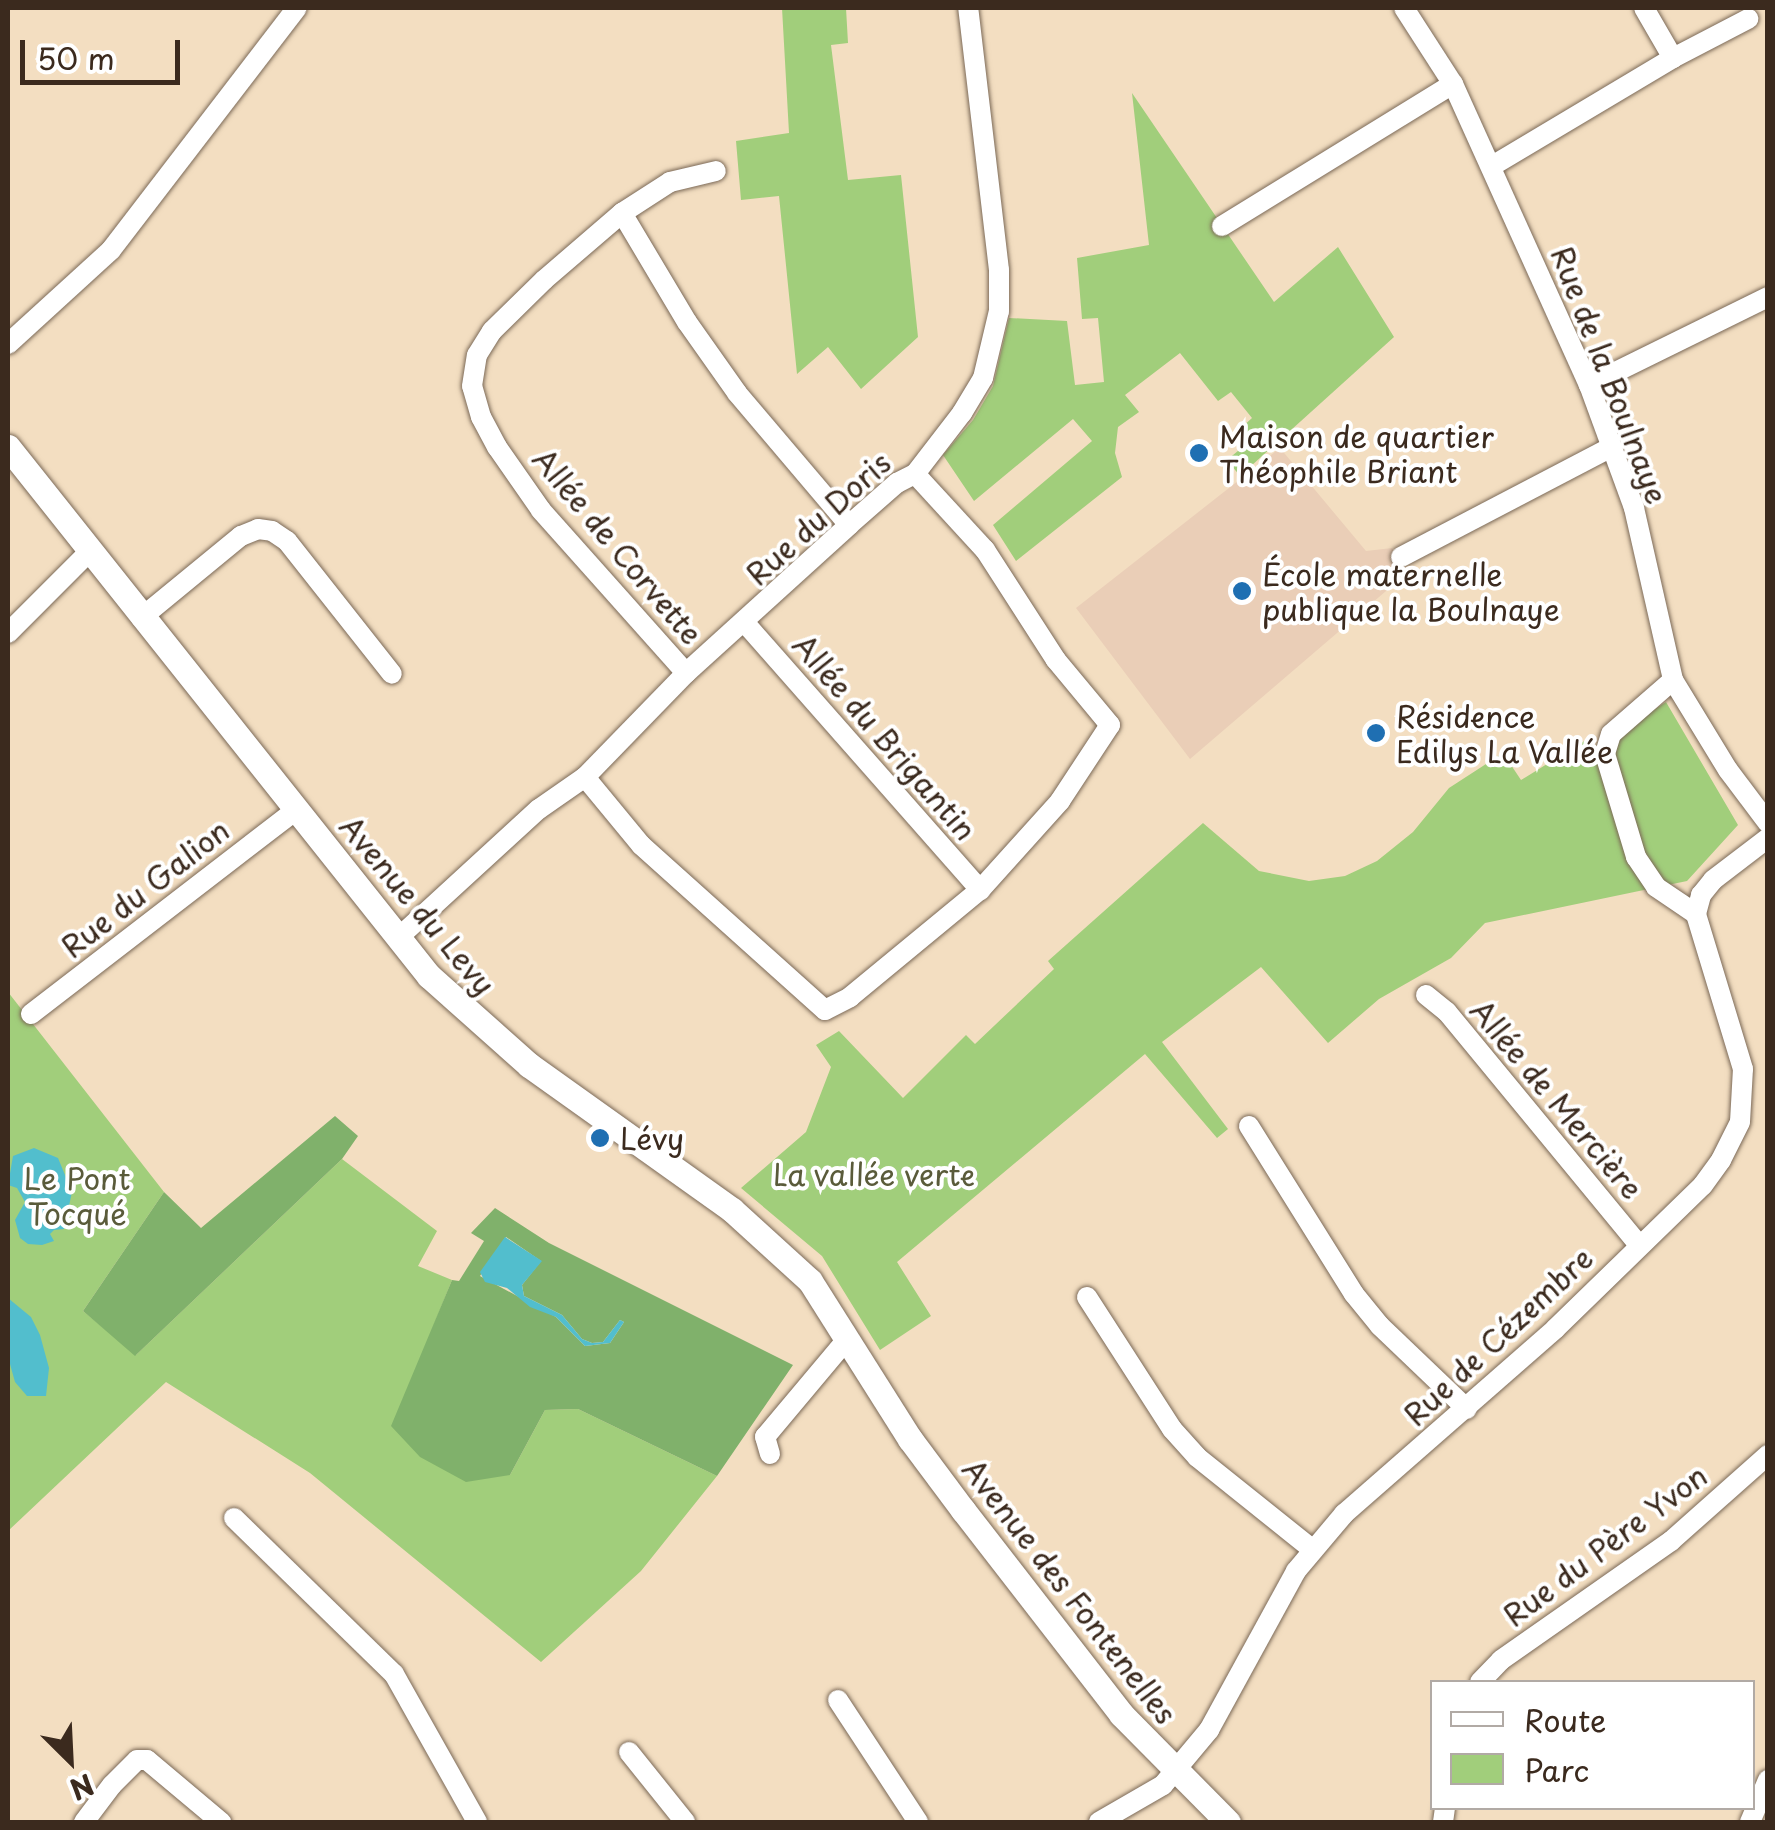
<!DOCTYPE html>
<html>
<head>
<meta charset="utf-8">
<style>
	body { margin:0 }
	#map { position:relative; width:1775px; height:1830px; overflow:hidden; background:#f3dec1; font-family:"Playpen Sans",sans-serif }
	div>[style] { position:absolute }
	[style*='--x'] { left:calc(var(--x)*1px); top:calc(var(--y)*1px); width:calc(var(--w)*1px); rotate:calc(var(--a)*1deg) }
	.built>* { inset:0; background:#eaceb7 }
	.green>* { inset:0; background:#a1ce7b }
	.forest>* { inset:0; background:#80b16b }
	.water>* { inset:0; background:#52becd }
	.roads { filter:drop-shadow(0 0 2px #7b6957) drop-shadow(0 0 2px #7b6957) }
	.minor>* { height:20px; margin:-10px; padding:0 10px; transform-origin:10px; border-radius:10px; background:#fff }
	.tertiary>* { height:25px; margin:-12.5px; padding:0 12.5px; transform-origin:12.5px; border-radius:12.5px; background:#fff }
	.dots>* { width:28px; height:28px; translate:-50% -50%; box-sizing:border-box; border:5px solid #fff; border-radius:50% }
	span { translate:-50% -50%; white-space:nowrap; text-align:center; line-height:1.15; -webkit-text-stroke:8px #fff; paint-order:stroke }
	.street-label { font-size:30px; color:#3b2a1e }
	.poi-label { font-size:30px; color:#3b2a1e }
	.left { translate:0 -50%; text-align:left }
	.park-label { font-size:30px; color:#5a5b3a }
	.frame { position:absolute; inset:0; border:10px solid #3b2a1e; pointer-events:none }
	.legend { position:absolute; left:1430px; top:1680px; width:325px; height:130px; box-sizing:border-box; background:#fff; border:2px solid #b1aaa5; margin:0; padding:12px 18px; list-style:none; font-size:30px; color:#3b2a1e }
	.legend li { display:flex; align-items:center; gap:20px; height:50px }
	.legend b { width:50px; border:2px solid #b1aaa5 }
	.north { position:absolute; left:20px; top:1710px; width:100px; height:100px; -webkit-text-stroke:8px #fff; paint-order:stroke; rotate:156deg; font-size:28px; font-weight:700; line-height:40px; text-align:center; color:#3b2a1e }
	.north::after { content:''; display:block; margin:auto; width:35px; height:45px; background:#3b2a1e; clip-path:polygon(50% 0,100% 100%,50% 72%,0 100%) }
	.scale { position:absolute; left:20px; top:40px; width:160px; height:45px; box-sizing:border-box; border:5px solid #3b2a1e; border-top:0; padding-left:12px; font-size:30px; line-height:35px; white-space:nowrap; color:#3b2a1e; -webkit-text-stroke:8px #fff; paint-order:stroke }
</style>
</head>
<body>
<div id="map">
	<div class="built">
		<div style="clip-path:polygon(1280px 448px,1366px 551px,1392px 548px,1407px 573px,1190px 759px,1076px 608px)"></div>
	</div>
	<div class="green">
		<div style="clip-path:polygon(782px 8px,846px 8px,848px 43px,831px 45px,848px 180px,901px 175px,918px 337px,861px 389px,828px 347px,797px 374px,779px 196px,741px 200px,736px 141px,789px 133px)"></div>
		<div style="clip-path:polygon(1132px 93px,1274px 302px,1338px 247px,1394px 337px,1240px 476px,1227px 460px,1250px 441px,1241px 428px,1252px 418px,1231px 392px,1218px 401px,1180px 353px,1125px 395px,1139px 412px,1118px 427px,1115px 453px,1122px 477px,1016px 561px,993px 525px,1092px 441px,1073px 419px,974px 501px,943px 455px,973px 420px,993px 386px,1009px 318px,1067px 321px,1075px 385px,1104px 382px,1098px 318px,1082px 319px,1077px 258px,1149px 245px)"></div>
		<div style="clip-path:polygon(1666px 702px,1738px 825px,1687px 881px,1485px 923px,1451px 958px,1379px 999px,1328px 1043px,1261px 967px,1162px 1042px,1228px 1129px,1217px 1138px,1145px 1054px,897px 1262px,931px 1316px,880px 1350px,822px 1256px,741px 1188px,806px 1132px,831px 1067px,816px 1045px,839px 1031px,903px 1098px,966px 1035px,975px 1044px,1054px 969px,1048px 961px,1203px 823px,1259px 871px,1309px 881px,1345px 876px,1377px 861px,1413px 832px,1449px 788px,1503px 753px,1521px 780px,1586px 740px,1593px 749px)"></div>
		<div style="clip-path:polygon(8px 992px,164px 1192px,83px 1311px,136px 1355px,342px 1159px,437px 1231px,418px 1266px,452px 1280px,429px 1337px,510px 1475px,545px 1410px,578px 1409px,717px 1476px,641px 1571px,541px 1662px,310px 1473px,166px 1382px,8px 1531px)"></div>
	</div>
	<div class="forest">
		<div style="clip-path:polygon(335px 1116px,358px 1136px,342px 1159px,135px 1356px,83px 1311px,164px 1192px,201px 1228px)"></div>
		<div style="clip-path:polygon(evenodd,495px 1208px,549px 1243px,793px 1365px,717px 1476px,578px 1409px,545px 1410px,510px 1475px,466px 1482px,420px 1457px,391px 1426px,452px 1280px,459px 1281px,484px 1241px,471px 1233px,495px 1208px,506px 1237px,541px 1261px,522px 1285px,524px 1296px,562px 1315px,582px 1339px,592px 1343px,603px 1342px,620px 1320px,624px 1322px,610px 1343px,585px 1346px,556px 1317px,480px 1276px,506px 1237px)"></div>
	</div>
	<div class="water">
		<div style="clip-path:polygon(34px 1148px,58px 1158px,72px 1192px,64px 1229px,54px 1230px,50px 1234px,54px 1241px,42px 1245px,28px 1244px,20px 1238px,15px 1220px,25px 1202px,17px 1188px,8px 1185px,13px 1156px)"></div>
		<div style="clip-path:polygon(505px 1237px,542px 1261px,522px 1285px,524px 1296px,562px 1315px,582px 1339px,592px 1343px,603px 1342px,620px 1320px,624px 1322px,610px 1343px,585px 1346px,556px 1317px,530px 1307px,507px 1288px,485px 1282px,480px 1272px)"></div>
		<div style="clip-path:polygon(8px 1298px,31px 1317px,40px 1335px,49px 1368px,46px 1396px,27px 1396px,15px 1382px,8px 1357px)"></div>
	</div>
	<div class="roads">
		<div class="minor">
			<div style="--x:1404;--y:8;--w:90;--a:57.2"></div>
			<div style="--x:1453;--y:84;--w:330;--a:65.7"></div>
			<div style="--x:1589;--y:385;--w:131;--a:69.9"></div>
			<div style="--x:1634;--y:508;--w:176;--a:77.2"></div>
			<div style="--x:1673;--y:680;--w:105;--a:58.6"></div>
			<div style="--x:1728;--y:770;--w:66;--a:53"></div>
			<div style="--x:1644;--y:8;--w:58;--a:59.9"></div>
			<div style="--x:1492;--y:166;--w:211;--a:-30.8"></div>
			<div style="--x:1673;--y:58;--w:85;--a:-27.5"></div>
			<div style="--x:622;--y:213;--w:127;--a:59.2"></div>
			<div style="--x:687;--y:322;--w:87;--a:54.8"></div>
			<div style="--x:737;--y:393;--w:173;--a:49.7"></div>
			<div style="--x:1222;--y:226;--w:271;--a:-31.6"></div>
			<div style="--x:8;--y:344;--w:139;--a:-42.4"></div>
			<div style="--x:111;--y:250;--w:305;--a:-52.5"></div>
			<div style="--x:1589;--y:385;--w:199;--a:-26.2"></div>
			<div style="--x:1401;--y:557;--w:237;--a:-27.6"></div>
			<div style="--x:141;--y:618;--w:129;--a:-39.4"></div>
			<div style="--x:241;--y:536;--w:18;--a:-22"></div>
			<div style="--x:258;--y:529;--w:14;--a:8"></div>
			<div style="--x:272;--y:531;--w:18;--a:34"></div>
			<div style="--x:287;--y:541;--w:169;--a:51.7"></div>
			<div style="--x:745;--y:623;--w:356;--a:48.6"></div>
			<div style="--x:8;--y:633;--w:113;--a:-45"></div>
			<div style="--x:686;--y:673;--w:218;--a:-131.7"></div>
			<div style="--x:541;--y:510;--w:77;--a:-124.9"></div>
			<div style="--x:497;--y:447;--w:34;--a:-118"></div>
			<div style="--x:481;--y:417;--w:32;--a:-106"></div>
			<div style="--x:472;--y:386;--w:31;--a:-81"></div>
			<div style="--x:477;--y:355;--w:28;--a:-58"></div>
			<div style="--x:492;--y:331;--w:73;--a:-44.4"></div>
			<div style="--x:544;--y:280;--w:103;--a:-40.7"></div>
			<div style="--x:622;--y:213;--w:57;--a:-32.9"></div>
			<div style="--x:670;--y:182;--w:47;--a:-13.4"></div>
			<div style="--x:1673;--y:680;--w:82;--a:138.9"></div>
			<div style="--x:1611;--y:734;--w:21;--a:107"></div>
			<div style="--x:1605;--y:754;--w:108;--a:73.2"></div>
			<div style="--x:1636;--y:857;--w:36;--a:56"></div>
			<div style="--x:1656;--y:887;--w:48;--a:34"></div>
			<div style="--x:585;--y:777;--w:88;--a:50.5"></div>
			<div style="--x:641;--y:845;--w:247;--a:41.9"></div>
			<div style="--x:825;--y:1010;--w:28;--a:-27"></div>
			<div style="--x:850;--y:997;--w:168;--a:-39.5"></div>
			<div style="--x:980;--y:890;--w:120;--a:-48"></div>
			<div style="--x:1060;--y:801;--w:91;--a:-56.7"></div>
			<div style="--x:1110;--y:725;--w:85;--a:-129.7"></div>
			<div style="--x:1056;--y:660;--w:131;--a:-122.8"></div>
			<div style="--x:985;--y:550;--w:103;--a:-132.6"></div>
			<div style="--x:398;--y:938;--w:191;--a:-42.5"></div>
			<div style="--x:539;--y:809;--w:56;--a:-34.8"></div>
			<div style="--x:585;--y:777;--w:145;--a:-45.8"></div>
			<div style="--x:686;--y:673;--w:220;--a:-42.2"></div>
			<div style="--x:849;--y:525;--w:64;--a:-41.2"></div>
			<div style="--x:897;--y:483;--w:20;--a:-27"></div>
			<div style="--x:915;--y:474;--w:77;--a:-52.4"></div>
			<div style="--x:962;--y:413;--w:41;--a:-59"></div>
			<div style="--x:983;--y:378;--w:69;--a:-76.6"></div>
			<div style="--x:999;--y:311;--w:41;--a:-90"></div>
			<div style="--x:999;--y:270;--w:264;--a:-96.7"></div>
			<div style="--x:1426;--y:995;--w:27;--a:39"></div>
			<div style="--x:1447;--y:1012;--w:302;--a:50.5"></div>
			<div style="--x:31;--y:1014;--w:334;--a:-37.6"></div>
			<div style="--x:1249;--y:1126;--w:198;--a:58"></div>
			<div style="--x:1354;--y:1294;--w:41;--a:50.9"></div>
			<div style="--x:1380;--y:1326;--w:120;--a:43.7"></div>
			<div style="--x:1087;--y:1297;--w:157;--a:57.2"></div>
			<div style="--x:1172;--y:1429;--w:38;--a:48"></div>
			<div style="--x:1197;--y:1457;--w:147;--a:38.7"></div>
			<div style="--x:770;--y:1454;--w:18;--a:-106"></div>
			<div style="--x:765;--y:1437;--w:129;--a:-50"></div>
			<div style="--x:234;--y:1518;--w:223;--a:44.3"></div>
			<div style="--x:394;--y:1674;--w:170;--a:60.7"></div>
			<div style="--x:1480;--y:1682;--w:30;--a:-46"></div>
			<div style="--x:1501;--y:1660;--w:208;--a:-35"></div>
			<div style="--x:1671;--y:1541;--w:130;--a:-41.6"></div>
			<div style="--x:838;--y:1700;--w:146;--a:56.7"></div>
			<div style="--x:629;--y:1752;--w:90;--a:51.3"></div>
			<div style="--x:84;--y:1822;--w:46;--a:-52.9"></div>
			<div style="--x:112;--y:1785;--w:35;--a:-45"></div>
			<div style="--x:137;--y:1760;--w:10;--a:0"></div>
			<div style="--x:147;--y:1760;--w:97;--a:40"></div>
			<div style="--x:1099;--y:1822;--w:74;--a:-30"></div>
			<div style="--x:1163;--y:1785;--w:72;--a:-50.1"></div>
			<div style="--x:1209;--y:1730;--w:181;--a:-61.3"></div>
			<div style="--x:1296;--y:1571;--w:75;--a:-49.9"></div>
			<div style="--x:1344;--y:1514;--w:281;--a:-41.2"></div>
			<div style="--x:1555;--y:1329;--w:206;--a:-44.2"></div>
			<div style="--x:1703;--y:1185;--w:31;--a:-54"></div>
			<div style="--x:1721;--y:1160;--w:42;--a:-63.4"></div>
			<div style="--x:1740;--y:1122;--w:53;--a:-86.8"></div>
			<div style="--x:1743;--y:1069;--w:162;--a:-106.9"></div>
			<div style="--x:1696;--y:914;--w:20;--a:-75"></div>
			<div style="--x:1701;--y:895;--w:19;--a:-51"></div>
			<div style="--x:1713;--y:880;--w:69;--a:-37.4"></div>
			<div style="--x:1443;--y:1822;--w:14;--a:-82"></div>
			<div style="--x:1750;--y:1822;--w:46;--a:-66.8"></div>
		</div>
		<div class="tertiary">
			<div style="--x:8;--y:447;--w:676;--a:51.49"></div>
			<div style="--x:429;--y:976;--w:134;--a:41.7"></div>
			<div style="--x:529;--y:1065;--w:249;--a:35.5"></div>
			<div style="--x:732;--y:1210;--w:105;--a:42.3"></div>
			<div style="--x:810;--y:1281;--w:187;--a:57.7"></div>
			<div style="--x:910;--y:1439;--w:89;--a:53.3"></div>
			<div style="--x:963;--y:1510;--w:258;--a:52.2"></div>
			<div style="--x:1121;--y:1714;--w:152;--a:45.3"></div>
		</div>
	</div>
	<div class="dots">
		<div style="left:1199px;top:453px;background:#1f6fb2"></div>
		<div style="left:1242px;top:591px;background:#1f6fb2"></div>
		<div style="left:1376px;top:733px;background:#1f6fb2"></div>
		<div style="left:600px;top:1138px;background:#1f6fb2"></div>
	</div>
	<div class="street-label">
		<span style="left:1610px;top:375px;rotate:69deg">Rue de la Boulnaye</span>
		<span style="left:818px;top:518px;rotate:-42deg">Rue du Doris</span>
		<span style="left:618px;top:546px;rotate:50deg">Allée de Corvette</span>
		<span style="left:885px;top:737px;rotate:49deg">Allée du Brigantin</span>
		<span style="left:145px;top:888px;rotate:-38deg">Rue du Galion</span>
		<span style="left:418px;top:905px;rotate:50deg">Avenue du Levy</span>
		<span style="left:1557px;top:1099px;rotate:50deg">Allée de Mercière</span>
		<span style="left:1498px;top:1336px;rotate:-43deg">Rue de Cézembre</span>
		<span style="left:1605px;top:1545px;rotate:-37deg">Rue du Père Yvon</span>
		<span style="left:1070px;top:1591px;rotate:52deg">Avenue des Fontenelles</span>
	</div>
	<div class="poi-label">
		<span class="left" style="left:1219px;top:453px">Maison de quartier<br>Théophile Briant</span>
		<span class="left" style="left:1262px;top:591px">École maternelle<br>publique la Boulnaye</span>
		<span class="left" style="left:1396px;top:733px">Résidence<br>Edilys La Vallée</span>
		<span class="left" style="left:620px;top:1138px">Lévy</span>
	</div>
	<div class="park-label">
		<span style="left:874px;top:1174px">La vallée verte</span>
		<span style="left:77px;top:1195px">Le Pont<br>Tocqué</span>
	</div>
	<div class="frame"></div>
	<ul class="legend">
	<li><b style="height:12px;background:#fff"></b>Route</li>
	<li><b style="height:28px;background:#a1ce7b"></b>Parc</li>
	</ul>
	<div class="north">N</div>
	<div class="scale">50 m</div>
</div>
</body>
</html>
